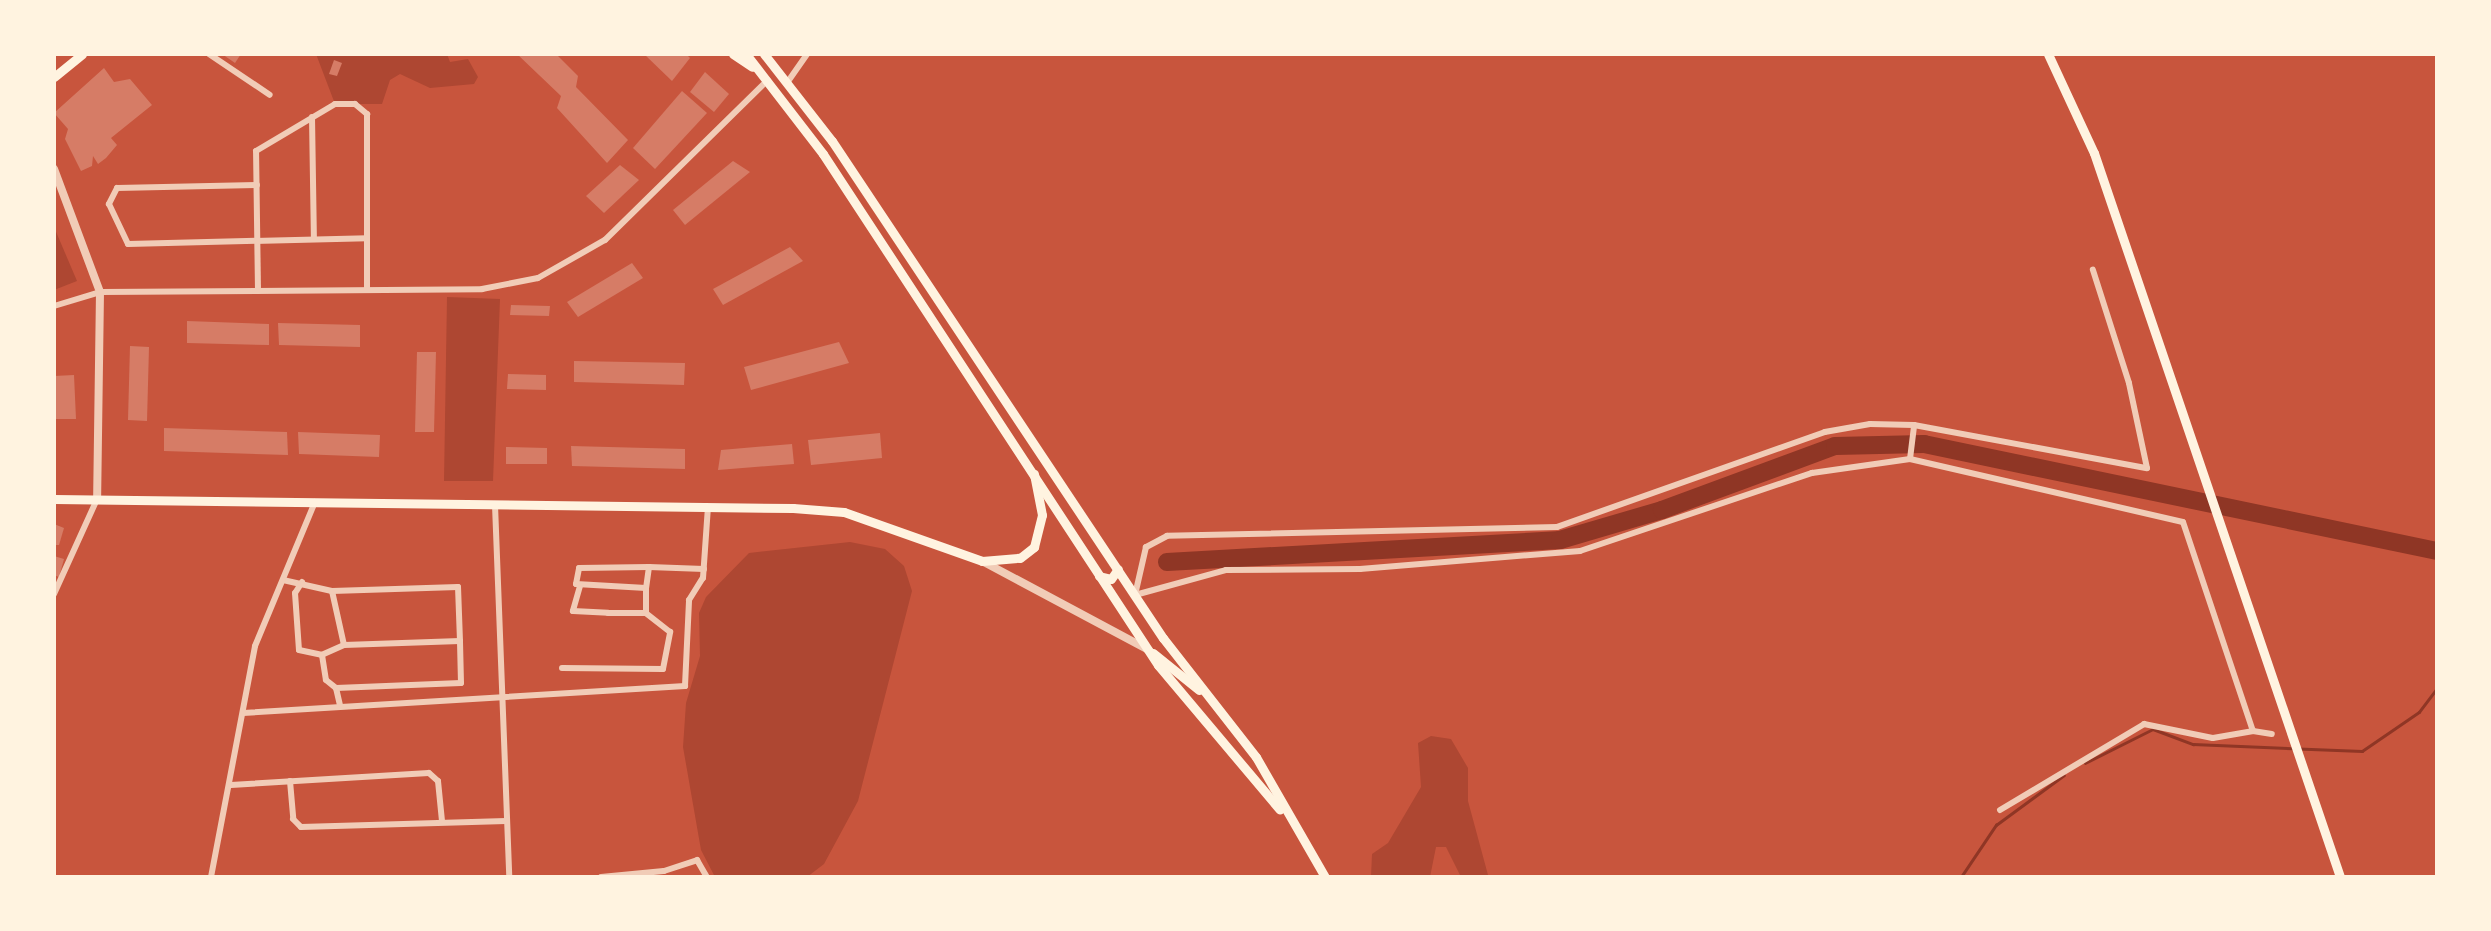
<!DOCTYPE html>
<html>
<head>
<meta charset="utf-8">
<style>
	body { margin:0 }
	#map { position:relative; width:2491px; height:931px; overflow:hidden; background:#c8553d; font-family:Barlow,sans-serif }
	div>[style] { position:absolute }
	[style*='--x'] { left:calc(var(--x)*1px); top:calc(var(--y)*1px); width:calc(var(--w)*1px); rotate:calc(var(--a)*1deg) }
	.green>* { inset:0; background:#ae4732 }
	.stream>* { height:2.5px; margin:-1.25px; padding:0 1.25px; transform-origin:1.25px; border-radius:1.25px; background:#8f3625 }
	.river>* { height:18px; margin:-9px; padding:0 9px; transform-origin:9px; border-radius:9px; background:#8f3625 }
	.building>* { inset:0; background:#d67c66 }
	.minor>* { height:6px; margin:-3px; padding:0 3px; transform-origin:3px; border-radius:3px; background:#f1ccb7 }
	.tertiary>* { height:8px; margin:-4px; padding:0 4px; transform-origin:4px; border-radius:4px; background:#f1ccb7 }
	.secondary>* { height:9px; margin:-4.5px; padding:0 4.5px; transform-origin:4.5px; border-radius:4.5px; background:#fff3e0 }
	span { translate:-50% -50%; white-space:nowrap; text-align:center; line-height:1.15; -webkit-text-stroke:5px #fff3e0; paint-order:stroke }
	.frame { position:absolute; inset:0; border:56px solid #fff3e0; pointer-events:none }
</style>
</head>
<body>
<div id="map">
	<div class="green">
		<div style="clip-path:polygon(316px 54px,447px 54px,450px 62px,468px 59px,478px 77px,474px 84px,430px 88px,400px 74px,390px 80px,382px 104px,335px 104px)"></div>
		<div style="clip-path:polygon(54px 227px,77px 281px,54px 290px)"></div>
		<div style="clip-path:polygon(447px 297px,500px 299px,493px 481px,444px 481px)"></div>
		<div style="clip-path:polygon(850px 542px,885px 549px,904px 566px,912px 591px,858px 801px,824px 864px,807px 877px,715px 877px,701px 850px,683px 747px,686px 703px,700px 656px,699px 613px,706px 597px,749px 553px)"></div>
		<div style="clip-path:polygon(1431px 736px,1451px 739px,1468px 768px,1468px 801px,1488px 875px,1461px 877px,1446px 847px,1436px 847px,1430px 877px,1371px 877px,1372px 854px,1388px 843px,1421px 787px,1418px 743px)"></div>
	</div>
	<div class="stream">
		<div style="--x:2085;--y:763;--w:76;--a:-26.6"></div>
		<div style="--x:2153;--y:729;--w:43;--a:20.6"></div>
		<div style="--x:2193;--y:744;--w:169;--a:2.4"></div>
		<div style="--x:2362;--y:751;--w:69;--a:-34.4"></div>
		<div style="--x:2419;--y:712;--w:30;--a:-53"></div>
		<div style="--x:1961;--y:877;--w:63;--a:-56.1"></div>
		<div style="--x:1996;--y:825;--w:84;--a:-36.3"></div>
	</div>
	<div class="river">
		<div style="--x:1167;--y:562;--w:394;--a:-3.2"></div>
		<div style="--x:1560;--y:540;--w:106;--a:-16.4"></div>
		<div style="--x:1662;--y:510;--w:184;--a:-20.3"></div>
		<div style="--x:1835;--y:446;--w:89;--a:-1.3"></div>
		<div style="--x:1924;--y:444;--w:524;--a:11.78"></div>
	</div>
	<div class="building">
		<div style="clip-path:polygon(222px 54px,241px 54px,235px 63px)"></div>
		<div style="clip-path:polygon(517px 54px,556px 54px,578px 76px,576px 87px,628px 140px,607px 163px,557px 108px,561px 96px)"></div>
		<div style="clip-path:polygon(644px 54px,686px 54px,690px 58px,672px 81px)"></div>
		<div style="clip-path:polygon(334px 60px,342px 63px,337px 76px,329px 74px)"></div>
		<div style="clip-path:polygon(104px 68px,114px 82px,130px 79px,152px 105px,111px 138px,117px 145px,106px 158px,98px 164px,93px 156px,92px 166px,81px 171px,65px 139px,68px 129px,54px 113px)"></div>
		<div style="clip-path:polygon(705px 72px,729px 94px,714px 112px,690px 92px)"></div>
		<div style="clip-path:polygon(682px 91px,707px 113px,655px 169px,633px 148px)"></div>
		<div style="clip-path:polygon(733px 161px,750px 172px,685px 225px,673px 210px)"></div>
		<div style="clip-path:polygon(620px 165px,639px 180px,604px 213px,586px 196px)"></div>
		<div style="clip-path:polygon(790px 247px,803px 261px,723px 305px,713px 289px)"></div>
		<div style="clip-path:polygon(632px 263px,643px 278px,578px 317px,567px 302px)"></div>
		<div style="clip-path:polygon(511px 305px,550px 306px,549px 316px,510px 315px)"></div>
		<div style="clip-path:polygon(187px 321px,269px 324px,269px 345px,187px 343px)"></div>
		<div style="clip-path:polygon(278px 323px,360px 325px,360px 347px,279px 345px)"></div>
		<div style="clip-path:polygon(839px 342px,849px 363px,751px 390px,744px 367px)"></div>
		<div style="clip-path:polygon(130px 346px,149px 347px,147px 421px,128px 420px)"></div>
		<div style="clip-path:polygon(417px 352px,436px 352px,434px 432px,415px 432px)"></div>
		<div style="clip-path:polygon(574px 361px,685px 363px,684px 385px,574px 382px)"></div>
		<div style="clip-path:polygon(508px 374px,546px 375px,546px 390px,507px 389px)"></div>
		<div style="clip-path:polygon(74px 375px,76px 419px,54px 419px,54px 376px)"></div>
		<div style="clip-path:polygon(164px 428px,287px 432px,288px 455px,164px 451px)"></div>
		<div style="clip-path:polygon(298px 432px,380px 435px,379px 457px,299px 454px)"></div>
		<div style="clip-path:polygon(880px 433px,882px 458px,811px 465px,808px 440px)"></div>
		<div style="clip-path:polygon(792px 444px,794px 464px,718px 470px,721px 450px)"></div>
		<div style="clip-path:polygon(571px 446px,685px 449px,685px 469px,572px 466px)"></div>
		<div style="clip-path:polygon(506px 447px,547px 448px,547px 464px,506px 464px)"></div>
		<div style="clip-path:polygon(54px 524px,64px 528px,59px 545px,54px 545px)"></div>
		<div style="clip-path:polygon(54px 556px,64px 559px,59px 577px,54px 575px)"></div>
	</div>
	<div class="minor">
		<div style="--x:209;--y:54;--w:73;--a:33.9"></div>
		<div style="--x:789;--y:80;--w:32;--a:-55"></div>
		<div style="--x:312;--y:117;--w:122;--a:89.1"></div>
		<div style="--x:257;--y:185;--w:140;--a:178.8"></div>
		<div style="--x:117;--y:188;--w:18;--a:117"></div>
		<div style="--x:109;--y:204;--w:44;--a:64.6"></div>
		<div style="--x:128;--y:244;--w:239;--a:-1.4"></div>
		<div style="--x:258;--y:291;--w:140;--a:-90.8"></div>
		<div style="--x:256;--y:151;--w:92;--a:-30.7"></div>
		<div style="--x:335;--y:104;--w:20;--a:0"></div>
		<div style="--x:355;--y:104;--w:16;--a:40"></div>
		<div style="--x:367;--y:114;--w:175;--a:90"></div>
		<div style="--x:54;--y:306;--w:48;--a:-16.9"></div>
		<div style="--x:100;--y:292;--w:382;--a:-0.4"></div>
		<div style="--x:482;--y:289;--w:57;--a:-11.1"></div>
		<div style="--x:538;--y:278;--w:77;--a:-29.6"></div>
		<div style="--x:605;--y:240;--w:228;--a:-44.5"></div>
		<div style="--x:1914;--y:425;--w:237;--a:10.5"></div>
		<div style="--x:2147;--y:468;--w:87;--a:-102"></div>
		<div style="--x:2129;--y:383;--w:119;--a:-107.7"></div>
		<div style="--x:1910;--y:459;--w:34;--a:-83"></div>
		<div style="--x:1914;--y:425;--w:44;--a:-178.7"></div>
		<div style="--x:1870;--y:424;--w:46;--a:169.9"></div>
		<div style="--x:1825;--y:432;--w:284;--a:160.5"></div>
		<div style="--x:1557;--y:527;--w:390;--a:178.7"></div>
		<div style="--x:1167;--y:536;--w:24;--a:152"></div>
		<div style="--x:1146;--y:547;--w:49;--a:102.9"></div>
		<div style="--x:1135;--y:595;--w:94;--a:-15.4"></div>
		<div style="--x:1226;--y:570;--w:134;--a:-0.4"></div>
		<div style="--x:1360;--y:569;--w:221;--a:-4.7"></div>
		<div style="--x:1580;--y:551;--w:245;--a:-18.6"></div>
		<div style="--x:1812;--y:473;--w:99;--a:-8.1"></div>
		<div style="--x:1910;--y:459;--w:280;--a:13"></div>
		<div style="--x:2183;--y:522;--w:220;--a:71.5"></div>
		<div style="--x:2253;--y:731;--w:19;--a:9"></div>
		<div style="--x:495;--y:505;--w:372;--a:87.8"></div>
		<div style="--x:649;--y:567;--w:21;--a:98"></div>
		<div style="--x:646;--y:588;--w:70;--a:-176.7"></div>
		<div style="--x:576;--y:584;--w:16;--a:-79"></div>
		<div style="--x:579;--y:568;--w:70;--a:-0.8"></div>
		<div style="--x:649;--y:567;--w:55;--a:2.1"></div>
		<div style="--x:283;--y:580;--w:50;--a:12.7"></div>
		<div style="--x:332;--y:591;--w:55;--a:77.5"></div>
		<div style="--x:344;--y:645;--w:116;--a:-2"></div>
		<div style="--x:460;--y:641;--w:54;--a:-92.1"></div>
		<div style="--x:458;--y:587;--w:126;--a:178.2"></div>
		<div style="--x:302;--y:582;--w:13;--a:122"></div>
		<div style="--x:295;--y:593;--w:57;--a:86"></div>
		<div style="--x:299;--y:650;--w:24;--a:12"></div>
		<div style="--x:580;--y:586;--w:26;--a:106"></div>
		<div style="--x:573;--y:611;--w:35;--a:3"></div>
		<div style="--x:608;--y:613;--w:38;--a:0"></div>
		<div style="--x:646;--y:613;--w:25;--a:-90"></div>
		<div style="--x:54;--y:594;--w:104;--a:-65.6"></div>
		<div style="--x:344;--y:645;--w:24;--a:156"></div>
		<div style="--x:322;--y:655;--w:25;--a:81"></div>
		<div style="--x:326;--y:680;--w:13;--a:39"></div>
		<div style="--x:336;--y:688;--w:125;--a:-2.3"></div>
		<div style="--x:461;--y:683;--w:42;--a:-91.4"></div>
		<div style="--x:562;--y:668;--w:101;--a:0.6"></div>
		<div style="--x:663;--y:669;--w:38;--a:-79"></div>
		<div style="--x:670;--y:632;--w:31;--a:-142"></div>
		<div style="--x:336;--y:688;--w:18;--a:77"></div>
		<div style="--x:243;--y:713;--w:443;--a:-3.5"></div>
		<div style="--x:685;--y:686;--w:86;--a:-87.3"></div>
		<div style="--x:689;--y:600;--w:26;--a:-58"></div>
		<div style="--x:703;--y:578;--w:71;--a:-86"></div>
		<div style="--x:290;--y:781;--w:38;--a:85"></div>
		<div style="--x:293;--y:819;--w:11;--a:45"></div>
		<div style="--x:301;--y:827;--w:205;--a:-1.7"></div>
		<div style="--x:231;--y:785;--w:198;--a:-3.5"></div>
		<div style="--x:429;--y:773;--w:12;--a:42"></div>
		<div style="--x:438;--y:781;--w:40;--a:84.3"></div>
		<div style="--x:2000;--y:810;--w:168;--a:-30.8"></div>
		<div style="--x:2144;--y:724;--w:70;--a:11.5"></div>
		<div style="--x:2213;--y:738;--w:41;--a:-9.9"></div>
		<div style="--x:211;--y:877;--w:235;--a:-79.2"></div>
		<div style="--x:255;--y:646;--w:156;--a:-67.4"></div>
		<div style="--x:601;--y:877;--w:63;--a:-5.4"></div>
		<div style="--x:664;--y:871;--w:35;--a:-18"></div>
		<div style="--x:697;--y:860;--w:20;--a:60"></div>
	</div>
	<div class="tertiary">
		<div style="--x:54;--y:169;--w:131;--a:69.5"></div>
		<div style="--x:100;--y:292;--w:207;--a:90.8"></div>
		<div style="--x:982;--y:561;--w:189;--a:28.1"></div>
	</div>
	<div class="secondary">
		<div style="--x:733;--y:54;--w:23;--a:34"></div>
		<div style="--x:746;--y:54;--w:126;--a:52.4"></div>
		<div style="--x:823;--y:154;--w:611;--a:56.75"></div>
		<div style="--x:1158;--y:665;--w:189;--a:49.9"></div>
		<div style="--x:764;--y:54;--w:110;--a:52"></div>
		<div style="--x:832;--y:141;--w:597;--a:56.34"></div>
		<div style="--x:1163;--y:638;--w:151;--a:52"></div>
		<div style="--x:1256;--y:757;--w:138;--a:60.1"></div>
		<div style="--x:2048;--y:54;--w:109;--a:65.1"></div>
		<div style="--x:2094;--y:153;--w:765;--a:71.23"></div>
		<div style="--x:54;--y:77;--w:36;--a:-39"></div>
		<div style="--x:54;--y:499;--w:739;--a:0.7"></div>
		<div style="--x:793;--y:508;--w:51;--a:4.5"></div>
		<div style="--x:844;--y:512;--w:146;--a:19.5"></div>
		<div style="--x:982;--y:561;--w:38;--a:-5"></div>
		<div style="--x:1020;--y:558;--w:18;--a:-38"></div>
		<div style="--x:1034;--y:547;--w:33;--a:-76"></div>
		<div style="--x:1042;--y:515;--w:42;--a:-101"></div>
		<div style="--x:1099;--y:576;--w:12;--a:14"></div>
		<div style="--x:1111;--y:579;--w:12;--a:-55"></div>
		<div style="--x:1153;--y:653;--w:59;--a:38.8"></div>
	</div>
	<div class="frame"></div>
</div>
</body>
</html>
